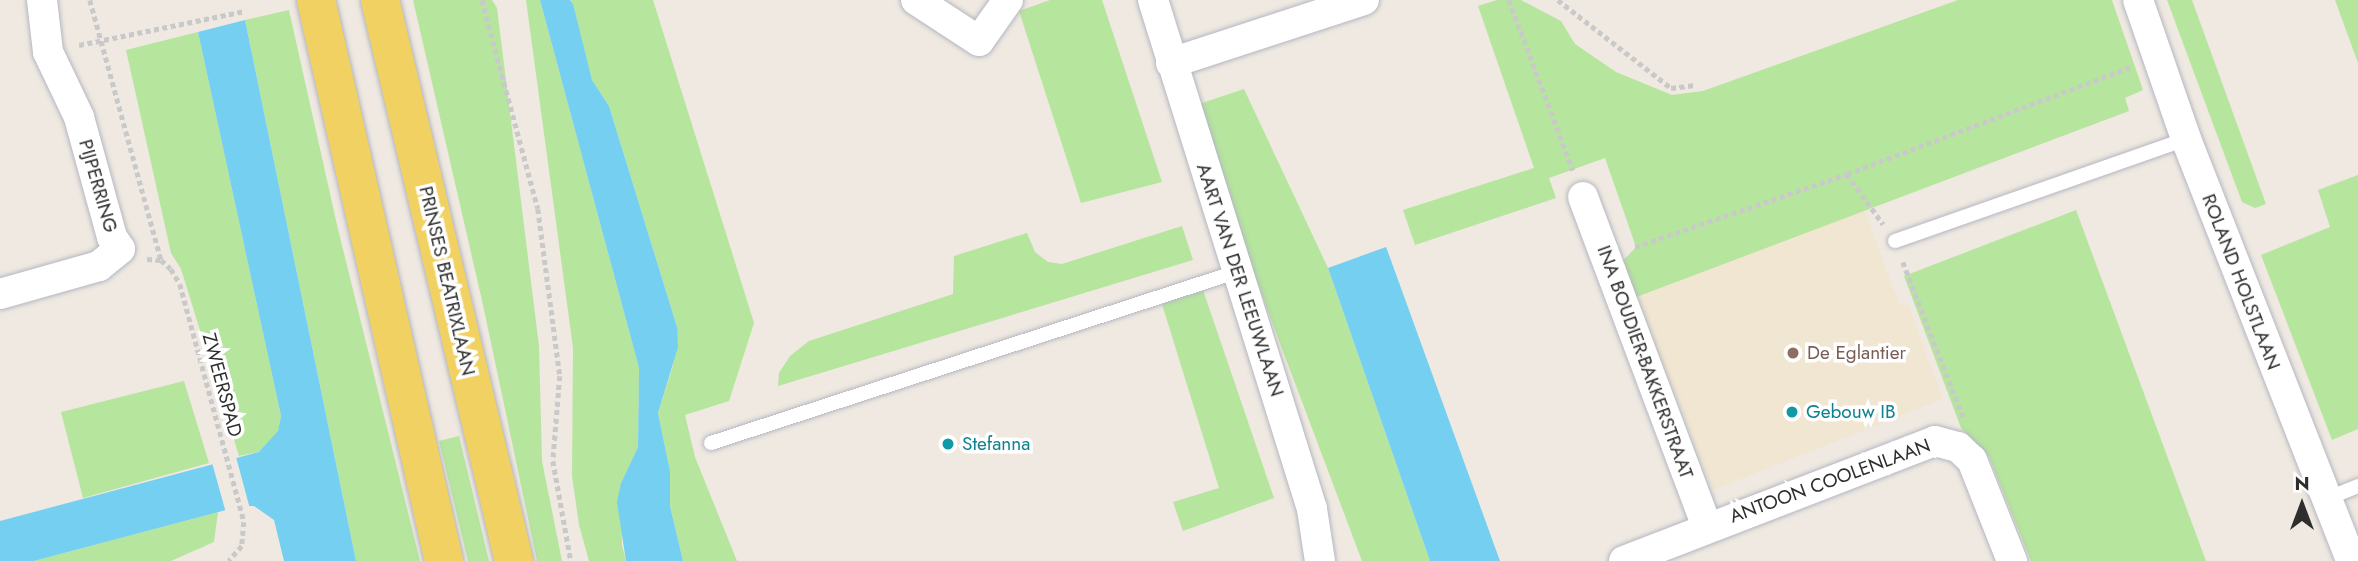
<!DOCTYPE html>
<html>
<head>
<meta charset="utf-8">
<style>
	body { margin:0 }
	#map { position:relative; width:2358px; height:561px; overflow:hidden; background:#efe9e1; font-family:Jost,sans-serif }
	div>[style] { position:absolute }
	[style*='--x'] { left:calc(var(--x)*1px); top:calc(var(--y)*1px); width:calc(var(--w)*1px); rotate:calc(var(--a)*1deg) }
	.education>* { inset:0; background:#f0e6d1 }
	.green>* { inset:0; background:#b6e59e }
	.water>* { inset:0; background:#75cff0 }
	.pier>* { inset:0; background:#efe9e1 }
	.path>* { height:4.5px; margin-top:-2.25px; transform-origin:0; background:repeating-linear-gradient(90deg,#c9c9c9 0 5px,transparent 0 8.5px) }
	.roads { filter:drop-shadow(0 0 2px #b4b7c1) drop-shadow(0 0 2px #b4b7c1) }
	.service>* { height:14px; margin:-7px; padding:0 7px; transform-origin:7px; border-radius:7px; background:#fff }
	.minor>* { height:30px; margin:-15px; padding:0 15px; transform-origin:15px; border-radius:15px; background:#fff }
	.primary>* { height:38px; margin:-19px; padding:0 19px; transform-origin:19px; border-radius:19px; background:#f2d163 }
	.dots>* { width:19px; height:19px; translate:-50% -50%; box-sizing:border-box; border:4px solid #fff; border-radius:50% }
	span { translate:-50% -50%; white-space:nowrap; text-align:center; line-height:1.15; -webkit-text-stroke:7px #fff; paint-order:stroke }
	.street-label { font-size:19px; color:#2e2e2e }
	.education-label { font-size:19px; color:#785e54 }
	.left { translate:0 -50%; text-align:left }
	.culture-label { font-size:19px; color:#0d838f }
	.north { position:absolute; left:2267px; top:470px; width:70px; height:70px; -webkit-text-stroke:5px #fff; paint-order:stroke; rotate:0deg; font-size:19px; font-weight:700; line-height:28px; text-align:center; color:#2e2e2e }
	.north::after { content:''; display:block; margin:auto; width:24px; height:32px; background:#2e2e2e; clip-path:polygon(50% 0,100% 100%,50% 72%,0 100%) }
</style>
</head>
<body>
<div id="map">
	<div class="education">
		<div style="clip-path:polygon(1862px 203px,1899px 304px,1909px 307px,1943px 399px,1713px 490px,1633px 288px)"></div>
	</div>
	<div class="green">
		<div style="clip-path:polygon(413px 0,492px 0,497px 8px,539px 346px,542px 461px,562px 561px,537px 561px,483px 305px)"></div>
		<div style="clip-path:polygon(526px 0,540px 0,639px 368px,638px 447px,621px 483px,622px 545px,626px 561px,589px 561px,579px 525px,572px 476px,573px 348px)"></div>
		<div style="clip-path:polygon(571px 0,653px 0,754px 323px,729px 401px,685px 415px,695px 457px,737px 561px,683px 561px,670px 506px,670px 471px,658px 413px,673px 365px,677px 327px,609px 106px,592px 80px)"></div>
		<div style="clip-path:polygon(1050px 0,1102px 0,1162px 182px,1081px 203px,1019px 11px)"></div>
		<div style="clip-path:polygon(1497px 0,1521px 0,1561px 21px,1575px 44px,1616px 72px,1672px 95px,1703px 91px,1958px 0,2112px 0,2143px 90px,2125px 98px,2129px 111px,1631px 299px,1619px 265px,1636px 247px,1605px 158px,1549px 178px,1556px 198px,1415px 245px,1403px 210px,1534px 168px,1478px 6px)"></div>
		<div style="clip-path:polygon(2167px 0,2192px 0,2266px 204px,2255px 208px,2242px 202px)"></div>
		<div style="clip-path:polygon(2335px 0,2358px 0,2358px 63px)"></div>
		<div style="clip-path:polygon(289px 10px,337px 225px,420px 561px,356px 561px,245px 20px)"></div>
		<div style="clip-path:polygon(198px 32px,281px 416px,278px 431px,271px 442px,259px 452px,239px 456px,181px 269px,171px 253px,126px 50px)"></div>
		<div style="clip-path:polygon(1244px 89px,1328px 268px,1430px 561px,1362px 561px,1234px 221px,1196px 105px)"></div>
		<div style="clip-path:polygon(2358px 175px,2358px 429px,2332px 440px,2261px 255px,2330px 227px,2318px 190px)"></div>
		<div style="clip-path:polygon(2076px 210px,2206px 561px,2031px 561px,1989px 457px,1961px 428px,1904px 276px)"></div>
		<div style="clip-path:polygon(1182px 226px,1193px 260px,778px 386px,779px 373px,790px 356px,809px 341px,953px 294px,954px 256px,1027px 233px,1035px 252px,1048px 262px,1062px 264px)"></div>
		<div style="clip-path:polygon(1203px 290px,1274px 498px,1183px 531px,1173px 502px,1219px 488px,1161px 301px)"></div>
		<div style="clip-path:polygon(184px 381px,209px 463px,83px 498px,61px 412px)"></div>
		<div style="clip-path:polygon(459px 436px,489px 561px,468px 561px,439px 441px)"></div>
		<div style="clip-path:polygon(218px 512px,214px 542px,171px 561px,34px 561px)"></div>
	</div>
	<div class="water">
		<div style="clip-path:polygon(540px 0,570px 0,573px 4px,592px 80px,609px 106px,677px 327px,678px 347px,658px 413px,670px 471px,670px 506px,683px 561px,626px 561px,617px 502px,621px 483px,638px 447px,639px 368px)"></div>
		<div style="clip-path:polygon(245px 20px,356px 561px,284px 561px,274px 520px,254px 506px,241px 506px,34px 561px,0 561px,0 521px,259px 452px,278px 431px,281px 416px,198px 32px)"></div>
		<div style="clip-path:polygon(1386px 247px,1389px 255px,1500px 561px,1430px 561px,1328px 268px)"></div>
	</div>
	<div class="pier">
		<div style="clip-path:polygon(235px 453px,250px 509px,226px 513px,211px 459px)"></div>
	</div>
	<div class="path">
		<div style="--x:90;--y:0;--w:270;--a:74.7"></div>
		<div style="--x:482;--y:0;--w:216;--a:75"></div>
		<div style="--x:538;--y:209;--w:168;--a:82.5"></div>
		<div style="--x:560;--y:376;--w:85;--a:94.7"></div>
		<div style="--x:553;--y:461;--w:102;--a:79.8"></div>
		<div style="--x:1509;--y:0;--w:182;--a:69.4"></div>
		<div style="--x:1558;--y:0;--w:143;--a:37.9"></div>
		<div style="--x:1671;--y:88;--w:24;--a:-7"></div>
		<div style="--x:79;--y:45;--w:168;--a:-11.6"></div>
		<div style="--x:1847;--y:174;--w:62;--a:54.2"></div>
		<div style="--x:1635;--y:247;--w:224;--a:-19"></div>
		<div style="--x:1847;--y:174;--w:303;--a:-20.7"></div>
		<div style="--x:147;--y:259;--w:14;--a:4"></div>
		<div style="--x:161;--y:260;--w:13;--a:42"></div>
		<div style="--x:171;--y:269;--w:17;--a:59"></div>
		<div style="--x:180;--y:284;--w:246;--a:74.9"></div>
		<div style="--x:244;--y:522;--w:24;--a:95"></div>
		<div style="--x:242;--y:546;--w:20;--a:131"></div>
		<div style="--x:1903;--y:262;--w:166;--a:68.8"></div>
	</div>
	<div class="roads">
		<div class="service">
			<div style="--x:1895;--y:241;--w:308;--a:-19.3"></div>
			<div style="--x:711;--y:443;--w:555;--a:-18.04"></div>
			<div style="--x:2326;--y:499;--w:35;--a:-22"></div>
		</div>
		<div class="minor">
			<div style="--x:916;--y:0;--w:75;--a:33.1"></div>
			<div style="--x:979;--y:41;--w:50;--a:-54.7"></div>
			<div style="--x:1153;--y:0;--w:533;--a:72.65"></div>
			<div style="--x:1312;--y:509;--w:53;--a:81.3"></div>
			<div style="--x:2138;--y:0;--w:147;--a:70.9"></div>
			<div style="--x:2186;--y:139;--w:453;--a:68.6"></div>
			<div style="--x:1171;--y:63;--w:203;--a:-18.1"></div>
			<div style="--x:1583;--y:197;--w:353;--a:69.4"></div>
			<div style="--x:0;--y:294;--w:103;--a:-15.8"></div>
			<div style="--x:99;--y:266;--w:27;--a:-39"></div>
			<div style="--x:120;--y:249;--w:14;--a:-124"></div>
			<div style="--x:112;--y:237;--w:124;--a:-105.4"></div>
			<div style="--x:79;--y:117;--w:72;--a:-115.5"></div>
			<div style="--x:48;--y:52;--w:52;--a:-96.6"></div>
			<div style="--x:1624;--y:561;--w:333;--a:-21.1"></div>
			<div style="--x:1935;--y:441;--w:24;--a:15"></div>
			<div style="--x:1958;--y:447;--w:19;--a:43"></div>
			<div style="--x:1972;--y:460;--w:109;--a:68.4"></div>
		</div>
		<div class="primary">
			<div style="--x:316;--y:0;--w:575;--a:77.15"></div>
			<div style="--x:380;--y:0;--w:577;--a:76.57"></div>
		</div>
	</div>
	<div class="dots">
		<div style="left:1793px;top:353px;background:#8d6e63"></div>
		<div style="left:1792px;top:412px;background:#0f9aa8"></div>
		<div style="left:948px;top:444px;background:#0f9aa8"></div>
	</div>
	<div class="street-label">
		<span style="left:98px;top:186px;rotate:74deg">PIJPERRING</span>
		<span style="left:1240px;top:280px;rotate:72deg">AART VAN DER LEEUWLAAN</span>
		<span style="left:447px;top:281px;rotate:77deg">PRINSES BEATRIXLAAN</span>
		<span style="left:2241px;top:282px;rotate:69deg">ROLAND HOLSTLAAN</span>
		<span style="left:1645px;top:362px;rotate:70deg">INA BOUDIER-BAKKERSTRAAT</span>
		<span style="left:222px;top:385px;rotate:75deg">ZWEERSPAD</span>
		<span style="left:1830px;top:481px;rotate:-20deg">ANTOON COOLENLAAN</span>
	</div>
	<div class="education-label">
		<span class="left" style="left:1807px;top:353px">De Eglantier</span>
	</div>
	<div class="culture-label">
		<span class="left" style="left:1806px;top:412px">Gebouw IB</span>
		<span class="left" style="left:962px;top:444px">Stefanna</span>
	</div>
	<div class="north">N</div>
</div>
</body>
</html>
